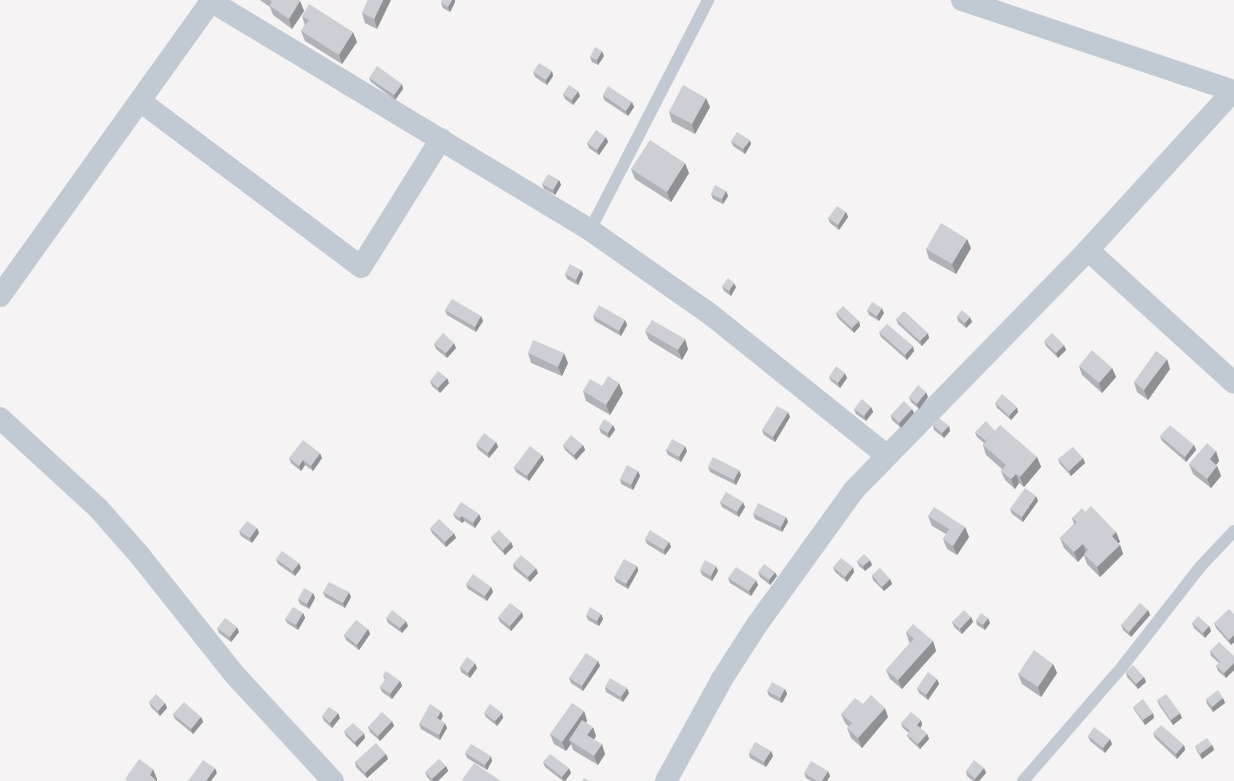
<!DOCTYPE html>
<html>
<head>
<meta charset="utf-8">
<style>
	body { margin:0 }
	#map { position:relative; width:1234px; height:781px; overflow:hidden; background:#f5f3f3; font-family:Barlow,sans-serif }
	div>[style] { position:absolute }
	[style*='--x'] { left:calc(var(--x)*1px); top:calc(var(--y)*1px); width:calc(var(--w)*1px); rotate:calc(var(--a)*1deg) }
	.lane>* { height:12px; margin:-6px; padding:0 6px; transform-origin:6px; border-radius:6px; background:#c1cad2 }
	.street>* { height:22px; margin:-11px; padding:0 11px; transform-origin:11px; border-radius:11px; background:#c1cad2 }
	.wall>* { inset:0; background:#b0b2b7 }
	.shaded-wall>* { inset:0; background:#909195 }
	.building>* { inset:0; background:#cdcfd5 }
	span { translate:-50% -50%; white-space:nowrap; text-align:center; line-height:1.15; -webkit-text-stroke:3px #fff; paint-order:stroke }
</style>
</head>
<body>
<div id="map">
	<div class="lane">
		<div style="--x:590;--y:230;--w:259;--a:-62.8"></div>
		<div style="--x:1023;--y:781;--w:151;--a:-49"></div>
		<div style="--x:1122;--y:667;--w:128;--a:-52"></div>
		<div style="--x:1201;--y:566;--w:48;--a:-46.7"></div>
	</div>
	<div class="street">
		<div style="--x:209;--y:0;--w:445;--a:31.1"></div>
		<div style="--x:590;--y:230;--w:146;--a:35"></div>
		<div style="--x:710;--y:314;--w:227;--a:38.7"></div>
		<div style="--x:962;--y:0;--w:287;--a:18.5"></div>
		<div style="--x:140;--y:101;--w:276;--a:36.9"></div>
		<div style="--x:361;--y:267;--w:151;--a:-58"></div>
		<div style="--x:1088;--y:250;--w:197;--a:42.3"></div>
		<div style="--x:0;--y:296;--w:364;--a:-54.4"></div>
		<div style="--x:0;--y:418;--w:133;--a:42.6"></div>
		<div style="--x:98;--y:508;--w:65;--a:48.7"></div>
		<div style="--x:141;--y:557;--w:149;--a:51.5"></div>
		<div style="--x:234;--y:674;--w:146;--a:47.2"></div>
		<div style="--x:666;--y:781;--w:116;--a:-61.2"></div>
		<div style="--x:722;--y:679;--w:63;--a:-57.3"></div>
		<div style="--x:756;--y:626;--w:168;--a:-54.2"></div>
		<div style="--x:854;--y:490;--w:335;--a:-45.7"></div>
		<div style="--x:1088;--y:250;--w:215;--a:-47.6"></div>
	</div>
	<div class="wall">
		<div style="clip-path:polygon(260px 0,298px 0,300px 1px,304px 11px,292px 29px,273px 15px,270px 7px)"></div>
		<div style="clip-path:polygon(368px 0,377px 29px,365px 23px,362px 13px)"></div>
		<div style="clip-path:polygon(442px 0,455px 0,455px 2px,450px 12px,443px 8px,441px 3px)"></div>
		<div style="clip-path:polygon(302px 16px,357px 42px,342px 64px,305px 41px,301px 31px,305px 25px)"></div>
		<div style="clip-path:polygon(604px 56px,598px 65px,592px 62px,590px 57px)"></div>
		<div style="clip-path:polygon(552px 71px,553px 76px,547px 85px,535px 77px,533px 72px)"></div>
		<div style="clip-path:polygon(369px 78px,402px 84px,403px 89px,395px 100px,371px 82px)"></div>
		<div style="clip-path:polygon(563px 94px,580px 96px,573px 105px,565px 99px)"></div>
		<div style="clip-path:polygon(603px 95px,632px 102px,634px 107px,628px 116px,604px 100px)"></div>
		<div style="clip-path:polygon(710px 107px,695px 134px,672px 122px,669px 112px)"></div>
		<div style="clip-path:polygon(606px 137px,608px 142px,599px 155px,589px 148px,587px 143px)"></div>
		<div style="clip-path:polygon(731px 141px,751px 144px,745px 154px,733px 146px)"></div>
		<div style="clip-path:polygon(631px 169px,689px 173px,671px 202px,635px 179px)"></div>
		<div style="clip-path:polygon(559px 180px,561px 185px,555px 195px,544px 189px,542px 184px)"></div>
		<div style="clip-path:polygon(726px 191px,728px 196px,723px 204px,713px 199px,711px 194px)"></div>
		<div style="clip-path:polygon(846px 212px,848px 217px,839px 230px,830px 223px,828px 218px)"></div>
		<div style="clip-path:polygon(971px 248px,956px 274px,929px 259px,926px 249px)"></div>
		<div style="clip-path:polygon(581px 270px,583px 274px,578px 285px,567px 279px,565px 274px)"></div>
		<div style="clip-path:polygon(722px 286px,736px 287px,731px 296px,724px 291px)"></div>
		<div style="clip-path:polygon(445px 310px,481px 316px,483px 321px,476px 332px,447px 315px)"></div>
		<div style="clip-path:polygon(867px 310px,884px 313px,879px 321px,869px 315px)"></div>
		<div style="clip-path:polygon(836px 313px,859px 321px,860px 326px,854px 333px,838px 318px)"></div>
		<div style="clip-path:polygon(593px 316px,625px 320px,627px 325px,621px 336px,595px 321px)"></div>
		<div style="clip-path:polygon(957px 316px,972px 322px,966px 328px,958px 321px)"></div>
		<div style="clip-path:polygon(896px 319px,929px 338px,922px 346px,898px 324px)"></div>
		<div style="clip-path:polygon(645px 331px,688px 349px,682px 360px,649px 340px)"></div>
		<div style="clip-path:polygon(879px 332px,914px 351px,907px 360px,881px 337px)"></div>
		<div style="clip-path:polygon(1044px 341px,1066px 350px,1058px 358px,1046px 346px)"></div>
		<div style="clip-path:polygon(434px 344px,456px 348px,447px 358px,436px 349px)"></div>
		<div style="clip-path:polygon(528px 353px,568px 363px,562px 376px,531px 363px)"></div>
		<div style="clip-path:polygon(1079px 366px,1112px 368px,1116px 377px,1102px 393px,1082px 375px)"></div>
		<div style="clip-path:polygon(1170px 369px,1148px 400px,1137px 392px,1134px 382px)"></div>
		<div style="clip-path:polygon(829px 377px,847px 378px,840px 388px,831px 381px)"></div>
		<div style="clip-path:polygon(430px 381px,449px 383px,440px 393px,432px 386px)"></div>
		<div style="clip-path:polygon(602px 386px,623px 393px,610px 415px,586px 401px,583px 391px)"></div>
		<div style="clip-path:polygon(909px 397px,928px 397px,919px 409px,911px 402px)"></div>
		<div style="clip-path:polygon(995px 403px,1018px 412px,1011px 420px,997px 408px)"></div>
		<div style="clip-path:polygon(871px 407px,873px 412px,866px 421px,856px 414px,854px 409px)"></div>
		<div style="clip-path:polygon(912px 409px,914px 413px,901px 428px,892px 420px,891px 415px)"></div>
		<div style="clip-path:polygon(790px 417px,775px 442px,764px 435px,762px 430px)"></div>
		<div style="clip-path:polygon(613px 425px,615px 430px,609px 438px,601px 433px,599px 428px)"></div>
		<div style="clip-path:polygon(933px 425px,949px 426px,950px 431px,944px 438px,934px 430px)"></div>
		<div style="clip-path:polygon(995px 431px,1037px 457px,1041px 467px,1024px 487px,1019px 483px,1015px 489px,1005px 480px,1001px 471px,1002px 469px,986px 455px,983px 445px,984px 443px,977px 437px,975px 432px)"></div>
		<div style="clip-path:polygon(1160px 436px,1194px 445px,1196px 450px,1186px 462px,1162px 441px)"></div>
		<div style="clip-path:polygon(496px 442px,498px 447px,489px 458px,478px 449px,476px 444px)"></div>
		<div style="clip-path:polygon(563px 445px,583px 445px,585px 450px,576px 460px,565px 450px)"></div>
		<div style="clip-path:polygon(666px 450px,687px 451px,681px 462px,668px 455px)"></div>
		<div style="clip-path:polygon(1216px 451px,1219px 461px,1216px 465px,1217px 466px,1221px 476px,1211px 488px,1193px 474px,1189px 464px)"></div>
		<div style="clip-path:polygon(542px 455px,544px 460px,529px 481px,516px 472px,514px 467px)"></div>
		<div style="clip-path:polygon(289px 458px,322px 458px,313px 471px,305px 465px,301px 471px,291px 463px)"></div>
		<div style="clip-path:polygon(1083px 458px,1085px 463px,1071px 476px,1060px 464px,1058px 459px)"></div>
		<div style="clip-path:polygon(708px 467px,741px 475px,736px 485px,710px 472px)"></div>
		<div style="clip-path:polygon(638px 471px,640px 476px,633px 490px,621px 484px,620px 479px)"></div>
		<div style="clip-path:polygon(1038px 501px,1023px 522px,1012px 514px,1010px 509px)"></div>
		<div style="clip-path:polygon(720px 502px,745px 507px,739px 517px,722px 507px)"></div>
		<div style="clip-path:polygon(1085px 512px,1116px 532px,1120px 542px,1118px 543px,1120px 545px,1123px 554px,1100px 577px,1087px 564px,1084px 555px,1078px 562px,1064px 548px,1060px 538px,1074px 524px,1072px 518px)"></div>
		<div style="clip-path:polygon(453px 514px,481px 519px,475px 528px,464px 521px,462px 523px,455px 518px)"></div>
		<div style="clip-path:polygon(753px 514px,786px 517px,788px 522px,782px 532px,755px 519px)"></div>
		<div style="clip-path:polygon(928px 516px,965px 527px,969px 537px,957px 555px,947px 549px,943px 539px,946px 534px,932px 526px)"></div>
		<div style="clip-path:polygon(257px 528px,259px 533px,252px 543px,241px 536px,239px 531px)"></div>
		<div style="clip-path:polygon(430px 528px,456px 538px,446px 547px,432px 533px)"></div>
		<div style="clip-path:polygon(491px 537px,511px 542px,513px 547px,505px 555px,493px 542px)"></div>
		<div style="clip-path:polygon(645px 539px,669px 542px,671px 547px,665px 555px,647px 544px)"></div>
		<div style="clip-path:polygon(276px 559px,301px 568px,295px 576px,278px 564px)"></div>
		<div style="clip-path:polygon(857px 561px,872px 565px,865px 571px,859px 566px)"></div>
		<div style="clip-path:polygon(513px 564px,538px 573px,530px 582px,514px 569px)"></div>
		<div style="clip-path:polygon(637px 566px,638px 571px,628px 589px,616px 582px,614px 577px)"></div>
		<div style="clip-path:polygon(833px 567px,854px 572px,847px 582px,835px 572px)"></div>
		<div style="clip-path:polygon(700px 570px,718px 571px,712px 581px,702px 575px)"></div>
		<div style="clip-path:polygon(758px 572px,777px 576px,770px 585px,760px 577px)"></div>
		<div style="clip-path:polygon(872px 575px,890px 579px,892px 584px,884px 591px,873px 580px)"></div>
		<div style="clip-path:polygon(728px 578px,758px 585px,751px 596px,730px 583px)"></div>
		<div style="clip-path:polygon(466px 584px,491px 587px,493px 592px,487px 601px,468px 589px)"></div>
		<div style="clip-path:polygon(323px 592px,351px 597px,345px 608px,325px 597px)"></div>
		<div style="clip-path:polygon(313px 593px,315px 598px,309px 609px,300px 604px,298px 599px)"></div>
		<div style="clip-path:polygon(1148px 610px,1150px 615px,1131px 637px,1123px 630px,1121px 625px)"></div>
		<div style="clip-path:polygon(522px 612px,523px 617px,511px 631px,500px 622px,498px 617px)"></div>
		<div style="clip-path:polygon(303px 613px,305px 618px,298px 630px,287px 623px,285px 619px)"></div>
		<div style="clip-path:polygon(601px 614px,603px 619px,599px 626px,588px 620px,586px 615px)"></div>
		<div style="clip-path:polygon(1234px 614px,1234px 642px,1231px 645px,1216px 628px,1214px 623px)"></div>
		<div style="clip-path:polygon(971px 617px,973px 622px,962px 634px,954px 627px,952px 622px)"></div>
		<div style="clip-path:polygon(386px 618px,408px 626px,402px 633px,388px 623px)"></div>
		<div style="clip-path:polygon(976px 620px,990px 623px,985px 630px,977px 625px)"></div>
		<div style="clip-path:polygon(1192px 623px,1209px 626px,1211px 631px,1205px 638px,1194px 628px)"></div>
		<div style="clip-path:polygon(217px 628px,239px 632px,231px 642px,219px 633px)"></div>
		<div style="clip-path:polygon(368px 629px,370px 634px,359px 650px,346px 640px,344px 635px)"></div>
		<div style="clip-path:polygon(906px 632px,933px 641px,936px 651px,902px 689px,890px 679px,886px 670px,910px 643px,909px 642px)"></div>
		<div style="clip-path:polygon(1210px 651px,1234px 656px,1234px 670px,1226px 678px,1218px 671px,1216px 666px,1219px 663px,1211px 656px)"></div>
		<div style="clip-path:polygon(598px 661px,600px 666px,583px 691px,571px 683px,569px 678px)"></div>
		<div style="clip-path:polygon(1053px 664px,1057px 673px,1041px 697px,1022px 684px,1018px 674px)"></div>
		<div style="clip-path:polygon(460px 667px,477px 668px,470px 678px,461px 672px)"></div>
		<div style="clip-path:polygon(1126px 672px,1144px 677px,1146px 682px,1138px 689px,1127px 677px)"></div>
		<div style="clip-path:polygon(383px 675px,400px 681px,402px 686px,392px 699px,382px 692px,380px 687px,385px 680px)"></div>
		<div style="clip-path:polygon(937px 679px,939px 684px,928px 700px,919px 693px,917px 688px)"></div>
		<div style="clip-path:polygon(605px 687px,629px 693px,623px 702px,606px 692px)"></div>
		<div style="clip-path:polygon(785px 689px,787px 694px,782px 703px,769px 696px,767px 691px)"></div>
		<div style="clip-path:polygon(1223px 698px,1225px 703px,1213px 712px,1207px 704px,1206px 699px)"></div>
		<div style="clip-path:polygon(1157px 700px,1182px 718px,1173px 725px,1159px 705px)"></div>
		<div style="clip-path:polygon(149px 702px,165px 703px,167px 708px,160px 716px,151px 707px)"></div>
		<div style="clip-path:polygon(863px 704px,888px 717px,862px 748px,851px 738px,847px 728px,849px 727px,845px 723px,841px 714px)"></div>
		<div style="clip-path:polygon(1133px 707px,1154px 718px,1145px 725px,1135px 711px)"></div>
		<div style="clip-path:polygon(584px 711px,587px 721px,586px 723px,596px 736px,594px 740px,605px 754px,598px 765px,573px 750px,571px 744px,566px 751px,554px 744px,550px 734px)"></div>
		<div style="clip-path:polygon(484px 713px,503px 718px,497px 726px,486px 717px)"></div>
		<div style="clip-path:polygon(173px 714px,201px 717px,203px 722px,193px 734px,175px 719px)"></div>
		<div style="clip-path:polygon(322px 716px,340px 718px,332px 728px,324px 721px)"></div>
		<div style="clip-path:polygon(443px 716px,441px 720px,447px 728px,440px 740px,421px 729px,419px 724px)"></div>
		<div style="clip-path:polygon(921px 720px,922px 725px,920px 728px,927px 734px,929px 739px,920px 749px,909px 739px,907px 735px,909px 733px,903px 728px,901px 723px)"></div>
		<div style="clip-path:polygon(394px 726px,380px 741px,370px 732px,368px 727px)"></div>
		<div style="clip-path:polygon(344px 731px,365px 738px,357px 747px,346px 736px)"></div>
		<div style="clip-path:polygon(1153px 733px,1184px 745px,1185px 750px,1177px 759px,1155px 738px)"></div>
		<div style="clip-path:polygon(1088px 736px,1112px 744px,1105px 753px,1090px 741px)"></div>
		<div style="clip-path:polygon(1212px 745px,1214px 750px,1202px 759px,1197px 751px,1195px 746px)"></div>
		<div style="clip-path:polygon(771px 751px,773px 756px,766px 767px,750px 758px,749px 753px)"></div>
		<div style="clip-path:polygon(465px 753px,492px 761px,487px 770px,467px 758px)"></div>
		<div style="clip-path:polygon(386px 754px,388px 759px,367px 778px,356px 767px,355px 762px)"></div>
		<div style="clip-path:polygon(543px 762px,571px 773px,565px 781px,563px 781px,545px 767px)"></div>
		<div style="clip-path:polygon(446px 766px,448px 771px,438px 781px,431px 781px,427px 777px,425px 772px)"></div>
		<div style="clip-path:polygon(984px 768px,986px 773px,979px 781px,973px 781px,967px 776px,966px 771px)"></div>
		<div style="clip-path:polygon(804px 773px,830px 776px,827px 781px,811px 781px,806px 778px)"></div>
	</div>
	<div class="shaded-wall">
		<div style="clip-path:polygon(383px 0,391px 0,377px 29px,374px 19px)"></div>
		<div style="clip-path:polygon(452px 0,455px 0,455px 2px,450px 12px,448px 7px)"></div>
		<div style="clip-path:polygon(300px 1px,304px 11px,292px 29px,289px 19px)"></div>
		<div style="clip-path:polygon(353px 32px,357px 42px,342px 64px,339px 55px)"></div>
		<div style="clip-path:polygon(602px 51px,604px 56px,598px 65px,597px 60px)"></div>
		<div style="clip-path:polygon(552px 71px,553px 76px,547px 85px,546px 80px)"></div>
		<div style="clip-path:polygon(402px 84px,403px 89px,395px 100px,394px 95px)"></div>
		<div style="clip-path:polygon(578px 91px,580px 96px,573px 105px,572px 100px)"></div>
		<div style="clip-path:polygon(706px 98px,710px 107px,695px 134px,692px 124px)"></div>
		<div style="clip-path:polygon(632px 102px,634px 107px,628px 116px,626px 111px)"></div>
		<div style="clip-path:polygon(606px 137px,608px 142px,599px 155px,597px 150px)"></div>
		<div style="clip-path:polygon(750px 140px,751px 144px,745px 154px,743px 149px)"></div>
		<div style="clip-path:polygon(685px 163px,689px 173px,671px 202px,667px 192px)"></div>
		<div style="clip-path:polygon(559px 180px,561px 185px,555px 195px,553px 190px)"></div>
		<div style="clip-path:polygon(726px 191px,728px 196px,723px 204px,722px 199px)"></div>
		<div style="clip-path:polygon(846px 212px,848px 217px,839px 230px,838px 225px)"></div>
		<div style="clip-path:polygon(967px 239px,971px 248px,956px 274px,952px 264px)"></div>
		<div style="clip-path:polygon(581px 270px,583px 274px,578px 285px,576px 280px)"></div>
		<div style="clip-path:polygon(734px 283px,736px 287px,731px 296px,729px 291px)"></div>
		<div style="clip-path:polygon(882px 308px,884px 313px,879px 321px,877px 316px)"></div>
		<div style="clip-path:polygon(481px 316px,483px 321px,476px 332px,475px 327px)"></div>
		<div style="clip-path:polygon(970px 317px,972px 322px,966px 328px,965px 323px)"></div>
		<div style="clip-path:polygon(625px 320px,627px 325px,621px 336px,619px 331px)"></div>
		<div style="clip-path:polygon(859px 321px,860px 326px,854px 333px,852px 328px)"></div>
		<div style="clip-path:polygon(928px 333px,929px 338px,922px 346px,920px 341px)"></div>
		<div style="clip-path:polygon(685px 339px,688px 349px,682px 360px,678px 350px)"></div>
		<div style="clip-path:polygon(454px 343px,456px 348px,447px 358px,446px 353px)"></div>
		<div style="clip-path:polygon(1064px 345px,1066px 350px,1058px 358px,1056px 353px)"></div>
		<div style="clip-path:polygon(913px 346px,914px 351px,907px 360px,905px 355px)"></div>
		<div style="clip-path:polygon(564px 353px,568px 363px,562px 376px,558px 367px)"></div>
		<div style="clip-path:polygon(1167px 359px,1170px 369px,1148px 400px,1144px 390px)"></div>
		<div style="clip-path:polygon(1112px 368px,1116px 377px,1102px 393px,1099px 383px)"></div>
		<div style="clip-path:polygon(845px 373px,847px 378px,840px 388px,838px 383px)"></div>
		<div style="clip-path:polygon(447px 378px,449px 383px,440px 393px,438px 388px)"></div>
		<div style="clip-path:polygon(619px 383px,623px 393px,610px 415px,606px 405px)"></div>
		<div style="clip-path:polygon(926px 392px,928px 397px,919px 409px,917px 404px)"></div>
		<div style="clip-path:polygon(871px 407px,873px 412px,866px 421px,864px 416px)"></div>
		<div style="clip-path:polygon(1017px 407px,1018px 412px,1011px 420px,1009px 416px)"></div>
		<div style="clip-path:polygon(912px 409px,914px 413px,901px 428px,899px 423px)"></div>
		<div style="clip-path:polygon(788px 412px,790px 417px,775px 442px,773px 437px)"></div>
		<div style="clip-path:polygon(613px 425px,615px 430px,609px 438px,608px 433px)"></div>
		<div style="clip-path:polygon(949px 426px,950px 431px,944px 438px,942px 433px)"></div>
		<div style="clip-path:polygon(496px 442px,498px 447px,489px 458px,488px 453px)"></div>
		<div style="clip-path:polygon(583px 445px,585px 450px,576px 460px,574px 455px)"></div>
		<div style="clip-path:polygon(1194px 445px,1196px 450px,1186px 462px,1185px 457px)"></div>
		<div style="clip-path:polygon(685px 446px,687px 451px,681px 462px,679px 457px)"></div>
		<div style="clip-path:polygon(1216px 451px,1219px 461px,1213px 469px,1210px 459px)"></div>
		<div style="clip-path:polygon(320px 453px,322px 458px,313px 471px,311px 466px)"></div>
		<div style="clip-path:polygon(542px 455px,544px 460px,529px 481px,527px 476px)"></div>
		<div style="clip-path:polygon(1037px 457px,1041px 467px,1024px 487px,1020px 477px)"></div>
		<div style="clip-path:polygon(1083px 458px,1085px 463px,1071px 476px,1069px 471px)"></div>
		<div style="clip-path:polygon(303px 460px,305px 465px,301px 471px,299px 466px)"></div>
		<div style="clip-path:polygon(1217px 466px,1221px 476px,1211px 488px,1207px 479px)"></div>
		<div style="clip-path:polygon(739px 470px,741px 475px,736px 485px,734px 480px)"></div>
		<div style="clip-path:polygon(638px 471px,640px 476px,633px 490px,631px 485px)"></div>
		<div style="clip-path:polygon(1016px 474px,1019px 483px,1015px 489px,1011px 479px)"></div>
		<div style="clip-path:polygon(1036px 496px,1038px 501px,1023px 522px,1022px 517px)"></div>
		<div style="clip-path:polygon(743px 502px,745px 507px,739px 517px,737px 512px)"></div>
		<div style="clip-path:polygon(479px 514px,481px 519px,475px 528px,473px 523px)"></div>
		<div style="clip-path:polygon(462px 516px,464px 521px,462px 523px,460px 518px)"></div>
		<div style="clip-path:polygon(786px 517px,788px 522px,782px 532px,781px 527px)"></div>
		<div style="clip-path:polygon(965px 527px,969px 537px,957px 555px,953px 546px)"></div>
		<div style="clip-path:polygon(257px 528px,259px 533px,252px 543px,250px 538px)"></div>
		<div style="clip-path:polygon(1116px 532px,1120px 542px,1115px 546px,1112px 536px)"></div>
		<div style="clip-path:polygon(454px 533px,456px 538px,446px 547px,445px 542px)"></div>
		<div style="clip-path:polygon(511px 542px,513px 547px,505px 555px,503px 550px)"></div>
		<div style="clip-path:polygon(669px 542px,671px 547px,665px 555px,664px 550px)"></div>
		<div style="clip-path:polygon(1083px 544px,1086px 554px,1084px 554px,1084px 555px,1078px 562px,1074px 552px)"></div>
		<div style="clip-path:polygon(1120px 545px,1123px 554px,1100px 577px,1097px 567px)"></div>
		<div style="clip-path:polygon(870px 560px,872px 565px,865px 571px,863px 566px)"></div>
		<div style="clip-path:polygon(299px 563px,301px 568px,295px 576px,293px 571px)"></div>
		<div style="clip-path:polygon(637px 566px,638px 571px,628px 589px,626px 584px)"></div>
		<div style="clip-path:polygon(716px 566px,718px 571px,712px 581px,711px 576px)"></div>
		<div style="clip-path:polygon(853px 567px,854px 572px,847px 582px,845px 577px)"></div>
		<div style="clip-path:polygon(536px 568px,538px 573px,530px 582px,528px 577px)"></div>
		<div style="clip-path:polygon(775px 572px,777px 576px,770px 585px,769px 580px)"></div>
		<div style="clip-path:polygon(890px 579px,892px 584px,884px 591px,882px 587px)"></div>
		<div style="clip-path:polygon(756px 580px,758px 585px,751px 596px,749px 591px)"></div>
		<div style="clip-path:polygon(491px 587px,493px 592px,487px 601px,485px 596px)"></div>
		<div style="clip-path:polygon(349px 592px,351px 597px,345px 608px,343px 603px)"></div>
		<div style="clip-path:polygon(313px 593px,315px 598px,309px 609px,307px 604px)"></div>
		<div style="clip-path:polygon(1148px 610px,1150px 615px,1131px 637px,1129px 632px)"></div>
		<div style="clip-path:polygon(522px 612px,523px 617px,511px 631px,510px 626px)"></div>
		<div style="clip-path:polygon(303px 613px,305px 618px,298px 630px,296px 625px)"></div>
		<div style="clip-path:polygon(601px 614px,603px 619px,599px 626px,597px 621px)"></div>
		<div style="clip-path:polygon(971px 617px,973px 622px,962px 634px,960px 629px)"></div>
		<div style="clip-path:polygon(988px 618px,990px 623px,985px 630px,983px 625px)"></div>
		<div style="clip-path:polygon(406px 621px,408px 626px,402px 633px,400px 628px)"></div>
		<div style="clip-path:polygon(1209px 626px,1211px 631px,1205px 638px,1203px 633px)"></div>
		<div style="clip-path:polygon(237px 627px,239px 632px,231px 642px,230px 637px)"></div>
		<div style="clip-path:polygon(368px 629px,370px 634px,359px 650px,357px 645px)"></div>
		<div style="clip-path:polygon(1234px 635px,1234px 642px,1231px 645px,1229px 640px)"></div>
		<div style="clip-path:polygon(933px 641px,936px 651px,902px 689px,898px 680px)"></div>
		<div style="clip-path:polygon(598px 661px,600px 666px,583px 691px,582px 686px)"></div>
		<div style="clip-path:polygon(475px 663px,477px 668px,470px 678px,468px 673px)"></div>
		<div style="clip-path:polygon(1234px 663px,1234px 670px,1226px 678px,1224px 673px)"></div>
		<div style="clip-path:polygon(1053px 664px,1057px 673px,1041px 697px,1038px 687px)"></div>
		<div style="clip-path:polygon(1144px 677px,1146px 682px,1138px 689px,1136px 684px)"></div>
		<div style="clip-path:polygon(937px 679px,939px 684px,928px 700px,926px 695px)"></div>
		<div style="clip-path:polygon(400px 681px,402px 686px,392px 699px,390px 694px)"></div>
		<div style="clip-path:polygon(627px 688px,629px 693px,623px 702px,621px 697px)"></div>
		<div style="clip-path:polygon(785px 689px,787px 694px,782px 703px,780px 698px)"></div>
		<div style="clip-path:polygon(1223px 698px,1225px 703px,1213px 712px,1212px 707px)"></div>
		<div style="clip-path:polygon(165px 703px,167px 708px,160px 716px,158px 711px)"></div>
		<div style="clip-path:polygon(885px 708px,888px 717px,862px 748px,858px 738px)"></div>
		<div style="clip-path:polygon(441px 711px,443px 716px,439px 723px,437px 718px)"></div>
		<div style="clip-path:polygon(584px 711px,587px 721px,572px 742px,569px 740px,571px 744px,566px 751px,562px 742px)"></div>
		<div style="clip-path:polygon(338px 713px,340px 718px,332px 728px,330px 723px)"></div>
		<div style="clip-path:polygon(502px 713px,503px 718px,497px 726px,495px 721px)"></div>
		<div style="clip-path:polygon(1153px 713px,1154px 718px,1145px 725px,1143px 720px)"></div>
		<div style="clip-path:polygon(1180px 713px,1182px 718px,1173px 725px,1171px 720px)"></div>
		<div style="clip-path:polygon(201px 717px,203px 722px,193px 734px,191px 729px)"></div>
		<div style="clip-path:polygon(921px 720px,922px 725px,919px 730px,917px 725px)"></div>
		<div style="clip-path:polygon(392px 721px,394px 726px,380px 741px,378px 736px)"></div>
		<div style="clip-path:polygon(445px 723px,447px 728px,440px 740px,439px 735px)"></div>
		<div style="clip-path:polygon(593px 727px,596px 736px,590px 745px,587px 735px)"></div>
		<div style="clip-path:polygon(364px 733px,365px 738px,357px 747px,355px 742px)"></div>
		<div style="clip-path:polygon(927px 734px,929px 739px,920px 749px,918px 744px)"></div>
		<div style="clip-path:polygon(1110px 739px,1112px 744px,1105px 753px,1103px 748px)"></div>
		<div style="clip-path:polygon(602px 744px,605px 754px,598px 765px,594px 756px)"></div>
		<div style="clip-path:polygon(1184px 745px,1185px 750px,1177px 759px,1176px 754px)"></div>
		<div style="clip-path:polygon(1212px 745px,1214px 750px,1202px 759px,1200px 754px)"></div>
		<div style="clip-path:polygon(771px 751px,773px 756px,766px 767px,764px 762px)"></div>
		<div style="clip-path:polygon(386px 754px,388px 759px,367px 778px,365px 773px)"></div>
		<div style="clip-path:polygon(491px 756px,492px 761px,487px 770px,485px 765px)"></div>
		<div style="clip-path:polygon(446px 766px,448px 771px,438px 781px,433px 781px,432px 779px)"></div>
		<div style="clip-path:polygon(215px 768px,217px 773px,211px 781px,206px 781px)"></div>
		<div style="clip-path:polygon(569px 768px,571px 773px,565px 781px,564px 781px,562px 777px)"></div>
		<div style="clip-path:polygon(984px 768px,986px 773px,979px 781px,976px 781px,975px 779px)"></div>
		<div style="clip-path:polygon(153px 769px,157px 779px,157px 781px,152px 781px,150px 775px)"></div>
		<div style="clip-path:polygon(828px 771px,830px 776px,827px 781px,822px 781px)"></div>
	</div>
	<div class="building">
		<div style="clip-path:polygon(270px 0,298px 0,300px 1px,289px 19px,270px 6px,272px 1px)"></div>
		<div style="clip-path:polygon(368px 0,383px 0,374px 19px,362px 13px)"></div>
		<div style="clip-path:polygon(442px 0,452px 0,448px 7px,441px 3px)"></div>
		<div style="clip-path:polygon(309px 4px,353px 32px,339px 55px,301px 31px,309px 20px,302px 16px)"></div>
		<div style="clip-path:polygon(595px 47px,602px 51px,597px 60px,590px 57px)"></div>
		<div style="clip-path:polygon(539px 63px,552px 71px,546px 80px,533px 72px)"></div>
		<div style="clip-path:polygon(377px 66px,402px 84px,394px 95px,369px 78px)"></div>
		<div style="clip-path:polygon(569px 85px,578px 91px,572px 100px,563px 94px)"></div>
		<div style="clip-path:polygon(683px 85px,706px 98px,692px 124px,669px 112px)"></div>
		<div style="clip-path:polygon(608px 86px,632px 102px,626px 111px,603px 95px)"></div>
		<div style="clip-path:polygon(596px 130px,606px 137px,597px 150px,587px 143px)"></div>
		<div style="clip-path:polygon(737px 132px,750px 140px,743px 149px,731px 141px)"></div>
		<div style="clip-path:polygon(650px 140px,685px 163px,667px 192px,631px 169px)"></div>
		<div style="clip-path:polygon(548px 174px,559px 180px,553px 190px,542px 184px)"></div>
		<div style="clip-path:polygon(715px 185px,726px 191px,722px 199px,711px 194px)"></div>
		<div style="clip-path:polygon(837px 206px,846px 212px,838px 225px,828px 218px)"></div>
		<div style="clip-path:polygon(941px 223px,967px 239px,952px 264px,926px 249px)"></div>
		<div style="clip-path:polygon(570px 264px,581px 270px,576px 280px,565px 274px)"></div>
		<div style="clip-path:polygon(728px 278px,734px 283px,729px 291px,722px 286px)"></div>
		<div style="clip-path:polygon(452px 299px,481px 316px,475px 327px,445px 310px)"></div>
		<div style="clip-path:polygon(872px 302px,882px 308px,877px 316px,867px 310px)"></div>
		<div style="clip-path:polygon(599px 305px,625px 320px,619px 331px,593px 316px)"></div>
		<div style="clip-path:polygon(843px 306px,859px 321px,852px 328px,836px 313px)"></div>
		<div style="clip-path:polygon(962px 310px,970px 317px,965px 323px,957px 316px)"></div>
		<div style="clip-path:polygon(904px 311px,928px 333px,920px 341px,896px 319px)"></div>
		<div style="clip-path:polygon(652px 320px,685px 339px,678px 350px,645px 331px)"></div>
		<div style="clip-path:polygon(887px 324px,913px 346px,905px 355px,879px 332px)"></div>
		<div style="clip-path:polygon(443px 333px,454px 343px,446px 353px,434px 344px)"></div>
		<div style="clip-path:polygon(1052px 333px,1064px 345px,1056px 353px,1044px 341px)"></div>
		<div style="clip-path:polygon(533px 340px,564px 353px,558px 367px,528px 353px)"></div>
		<div style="clip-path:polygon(1092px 350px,1112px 368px,1099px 383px,1079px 366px)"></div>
		<div style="clip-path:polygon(1156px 351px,1167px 359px,1144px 390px,1134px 382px)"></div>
		<div style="clip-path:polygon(836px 366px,845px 373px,838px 383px,829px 377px)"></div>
		<div style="clip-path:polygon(438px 371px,447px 378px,438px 388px,430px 381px)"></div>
		<div style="clip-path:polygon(608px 376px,619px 383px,606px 405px,583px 391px,590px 379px,602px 386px)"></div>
		<div style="clip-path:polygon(918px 385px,926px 392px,917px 404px,909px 397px)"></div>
		<div style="clip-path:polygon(1002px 394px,1017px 407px,1009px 416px,995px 403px)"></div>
		<div style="clip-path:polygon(862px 399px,871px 407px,864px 416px,854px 409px)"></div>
		<div style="clip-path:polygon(904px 401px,912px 409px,899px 423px,891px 415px)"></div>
		<div style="clip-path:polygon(777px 406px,788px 412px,773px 437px,762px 430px)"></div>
		<div style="clip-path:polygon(939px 418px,949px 426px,942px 433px,933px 425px)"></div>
		<div style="clip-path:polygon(604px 419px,613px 425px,608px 433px,599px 428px)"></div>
		<div style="clip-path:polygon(986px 421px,995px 431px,986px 441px,975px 432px)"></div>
		<div style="clip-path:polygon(1000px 425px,1037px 457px,1020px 477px,1016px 474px,1011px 479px,1001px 471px,1006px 465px,983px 445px)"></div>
		<div style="clip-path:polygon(1170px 425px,1194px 445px,1185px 457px,1160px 436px)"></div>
		<div style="clip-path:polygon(484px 433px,496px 442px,488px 453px,476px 444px)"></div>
		<div style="clip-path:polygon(571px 435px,583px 445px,574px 455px,563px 445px)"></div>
		<div style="clip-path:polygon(672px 439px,685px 446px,679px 457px,666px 450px)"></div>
		<div style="clip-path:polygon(303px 440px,320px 453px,311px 466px,303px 460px,299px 466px,289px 458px)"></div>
		<div style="clip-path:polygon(1207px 443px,1216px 451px,1210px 459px,1217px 466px,1207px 479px,1189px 464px)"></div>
		<div style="clip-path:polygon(530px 446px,542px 455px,527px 476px,514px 467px)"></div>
		<div style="clip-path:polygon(1073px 447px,1083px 458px,1069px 471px,1058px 459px)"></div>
		<div style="clip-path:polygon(713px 457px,739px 470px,734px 480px,708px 467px)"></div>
		<div style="clip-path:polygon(627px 465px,638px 471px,631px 485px,620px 479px)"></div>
		<div style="clip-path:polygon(1025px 488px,1036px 496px,1022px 517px,1010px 509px)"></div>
		<div style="clip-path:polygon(726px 492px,743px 502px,737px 512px,720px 502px)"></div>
		<div style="clip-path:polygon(461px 502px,479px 514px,473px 523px,462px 516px,460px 518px,453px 514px)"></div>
		<div style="clip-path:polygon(758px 503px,786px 517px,781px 527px,753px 514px)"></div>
		<div style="clip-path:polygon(1091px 506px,1116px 532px,1112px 536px,1120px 545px,1097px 567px,1084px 554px,1088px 550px,1083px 544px,1074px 552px,1060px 538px,1077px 522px,1072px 518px,1082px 508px,1085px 512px)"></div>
		<div style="clip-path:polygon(934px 507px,965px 527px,953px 546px,943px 539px,949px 529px,928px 516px)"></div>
		<div style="clip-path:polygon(439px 519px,454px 533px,445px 542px,430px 528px)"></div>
		<div style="clip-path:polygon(247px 521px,257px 528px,250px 538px,239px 531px)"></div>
		<div style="clip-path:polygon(499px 530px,511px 542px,503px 550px,491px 537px)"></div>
		<div style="clip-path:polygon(650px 530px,669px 542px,664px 550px,645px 539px)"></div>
		<div style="clip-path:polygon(282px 551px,299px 563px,293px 571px,276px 559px)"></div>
		<div style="clip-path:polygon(864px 554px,870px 560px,863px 566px,857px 561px)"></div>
		<div style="clip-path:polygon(521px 555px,536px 568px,528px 577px,513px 564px)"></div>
		<div style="clip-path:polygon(841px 558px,853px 567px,845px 577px,833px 567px)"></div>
		<div style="clip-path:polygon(624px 559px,637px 566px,626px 584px,614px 577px)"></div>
		<div style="clip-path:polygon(705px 560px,716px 566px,711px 576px,700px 570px)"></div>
		<div style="clip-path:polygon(764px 564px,775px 572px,769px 580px,758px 572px)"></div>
		<div style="clip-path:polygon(736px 567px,756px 580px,749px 591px,728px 578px)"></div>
		<div style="clip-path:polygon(880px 568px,890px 579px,882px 587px,872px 575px)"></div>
		<div style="clip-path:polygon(473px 574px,491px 587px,485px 596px,466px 584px)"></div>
		<div style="clip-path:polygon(329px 582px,349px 592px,343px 603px,323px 592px)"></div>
		<div style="clip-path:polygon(304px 588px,313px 593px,307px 604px,298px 599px)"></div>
		<div style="clip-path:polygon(510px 603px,522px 612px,510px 626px,498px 617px)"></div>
		<div style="clip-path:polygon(1140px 603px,1148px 610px,1129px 632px,1121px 625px)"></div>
		<div style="clip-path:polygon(293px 607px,303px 613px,296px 625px,285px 619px)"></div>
		<div style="clip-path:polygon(590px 607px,601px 614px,597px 621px,586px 615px)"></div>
		<div style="clip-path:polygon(1229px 609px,1234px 614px,1234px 635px,1229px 640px,1214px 623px)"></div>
		<div style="clip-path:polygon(392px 610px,406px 621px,400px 628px,386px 618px)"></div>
		<div style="clip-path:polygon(964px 610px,971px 617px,960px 629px,952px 622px)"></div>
		<div style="clip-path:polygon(981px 613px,988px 618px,983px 625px,976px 620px)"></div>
		<div style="clip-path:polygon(1198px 616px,1209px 626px,1203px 633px,1192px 623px)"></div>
		<div style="clip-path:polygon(225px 618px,237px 627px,230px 637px,217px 628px)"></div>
		<div style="clip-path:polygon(356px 620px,368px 629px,357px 645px,344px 635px)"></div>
		<div style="clip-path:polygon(913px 624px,933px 641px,898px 680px,886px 670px,914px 639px,906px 632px)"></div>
		<div style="clip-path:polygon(1219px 642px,1234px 656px,1234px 663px,1224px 673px,1216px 666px,1220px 662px,1210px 651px)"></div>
		<div style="clip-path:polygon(1034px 650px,1053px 664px,1038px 687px,1018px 674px)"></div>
		<div style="clip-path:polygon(586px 653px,598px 661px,582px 686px,569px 678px)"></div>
		<div style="clip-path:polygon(467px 657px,475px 663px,468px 673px,460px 667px)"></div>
		<div style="clip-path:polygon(1133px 665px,1144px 677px,1136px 684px,1126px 672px)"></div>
		<div style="clip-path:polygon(386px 671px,400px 681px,390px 694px,380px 687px,386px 679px,383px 675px)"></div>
		<div style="clip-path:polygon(928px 672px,937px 679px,926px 695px,917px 688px)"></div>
		<div style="clip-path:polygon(610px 678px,627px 688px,621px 697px,605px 687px)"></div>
		<div style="clip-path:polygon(772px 682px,785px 689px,780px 698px,767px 691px)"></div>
		<div style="clip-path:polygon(1218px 690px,1223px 698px,1212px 707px,1206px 699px)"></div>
		<div style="clip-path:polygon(156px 694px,165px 703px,158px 711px,149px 702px)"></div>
		<div style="clip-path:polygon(1166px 694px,1180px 713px,1171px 720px,1157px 700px)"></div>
		<div style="clip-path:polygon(871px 695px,885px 708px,858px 738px,847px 728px,852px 723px,841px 714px,855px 698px,863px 704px)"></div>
		<div style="clip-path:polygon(1143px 699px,1153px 713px,1143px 720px,1133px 707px)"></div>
		<div style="clip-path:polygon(184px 702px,201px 717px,191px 729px,173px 714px)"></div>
		<div style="clip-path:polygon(572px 703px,584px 711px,562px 742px,550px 734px)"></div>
		<div style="clip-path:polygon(430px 704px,441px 711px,437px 718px,445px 723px,439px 735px,419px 724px)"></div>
		<div style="clip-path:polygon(490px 704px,502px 713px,495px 721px,484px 713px)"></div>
		<div style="clip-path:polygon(329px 707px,338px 713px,330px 723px,322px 716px)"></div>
		<div style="clip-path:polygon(382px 712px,392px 721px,378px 736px,368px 727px)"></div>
		<div style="clip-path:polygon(911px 712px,921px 720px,917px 725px,927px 734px,918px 744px,907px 735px,910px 731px,901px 723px)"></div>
		<div style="clip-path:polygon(582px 720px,593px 727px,587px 735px,602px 744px,594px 756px,569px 740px)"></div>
		<div style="clip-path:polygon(353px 723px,364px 733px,355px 742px,344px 731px)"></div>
		<div style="clip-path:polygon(1161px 725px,1184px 745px,1176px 754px,1153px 733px)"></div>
		<div style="clip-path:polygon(1094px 727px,1110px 739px,1103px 748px,1088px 736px)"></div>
		<div style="clip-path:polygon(1207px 738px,1212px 745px,1200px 754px,1195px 746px)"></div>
		<div style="clip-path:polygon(755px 742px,771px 751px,764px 762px,749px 753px)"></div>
		<div style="clip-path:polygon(376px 743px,386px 754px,365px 773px,355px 762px)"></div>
		<div style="clip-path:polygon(471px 744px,491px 756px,485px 765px,465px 753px)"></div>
		<div style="clip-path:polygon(550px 754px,569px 768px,562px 777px,543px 762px)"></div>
		<div style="clip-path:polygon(139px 759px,153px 769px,150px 775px,156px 780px,155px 781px,128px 781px,125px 779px)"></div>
		<div style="clip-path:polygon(439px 759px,446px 766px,432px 779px,425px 772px)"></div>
		<div style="clip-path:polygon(203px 760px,215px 768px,206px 781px,188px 781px)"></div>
		<div style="clip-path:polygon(974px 760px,984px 768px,975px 779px,966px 771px)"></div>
		<div style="clip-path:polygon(811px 761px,828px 771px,822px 781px,817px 781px,804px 773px)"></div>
		<div style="clip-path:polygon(474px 763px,501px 781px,464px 781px,462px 780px)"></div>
		<div style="clip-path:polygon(584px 778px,589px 781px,582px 781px)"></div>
	</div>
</div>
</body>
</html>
